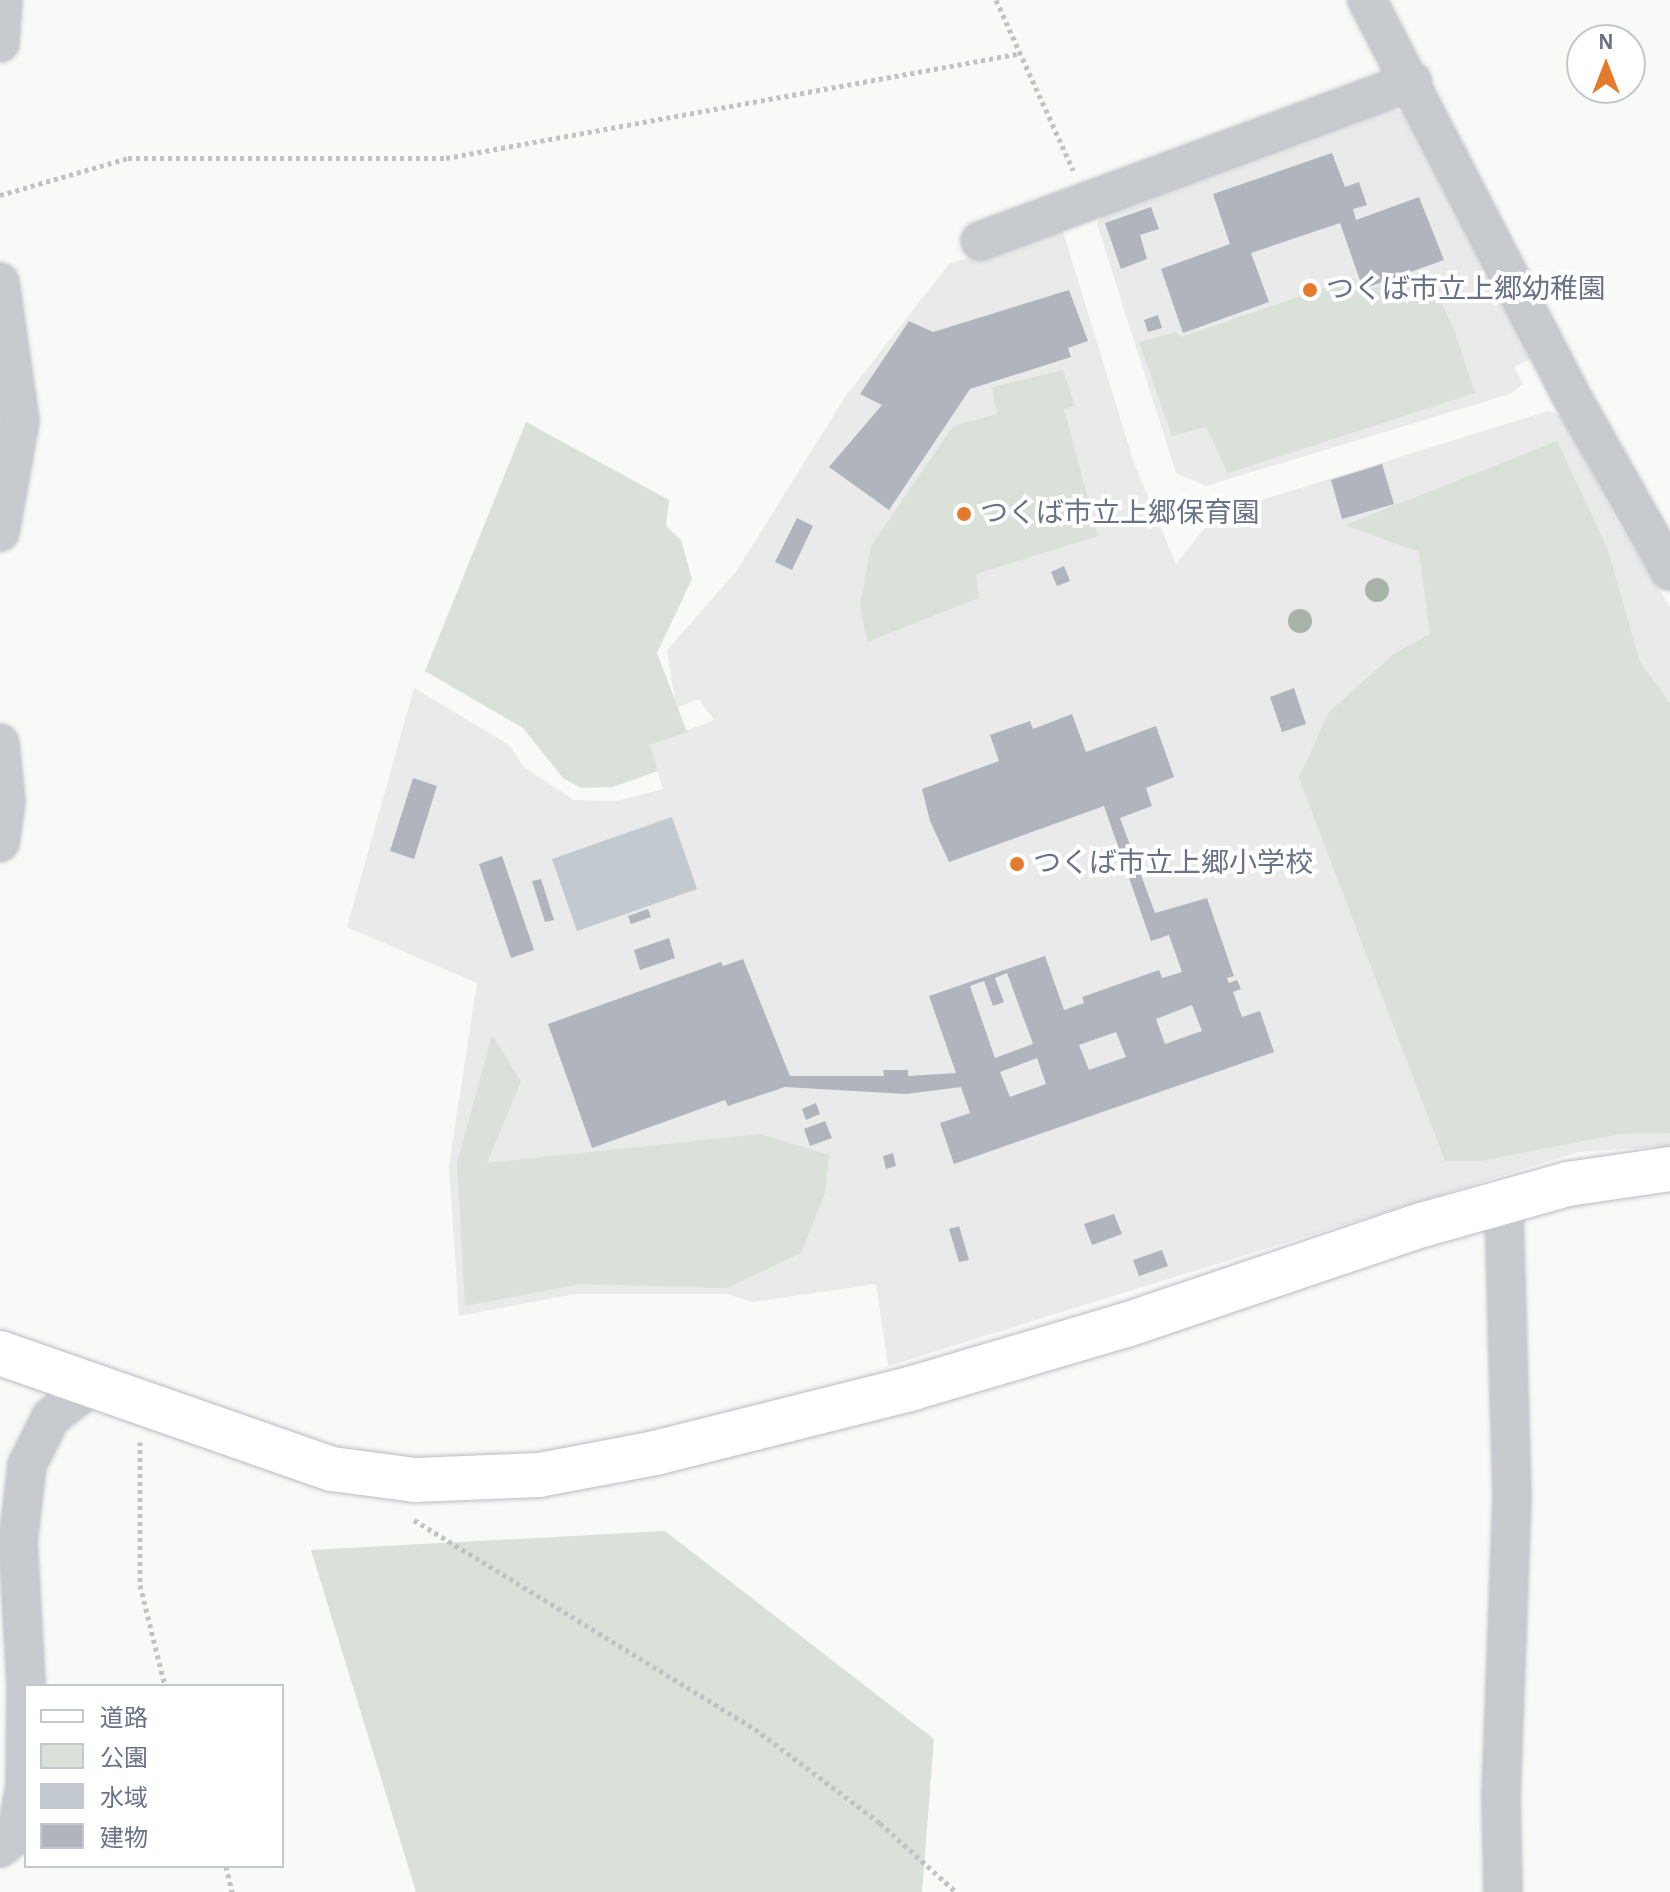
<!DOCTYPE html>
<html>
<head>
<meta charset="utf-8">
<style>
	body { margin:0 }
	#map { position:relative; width:1670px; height:1892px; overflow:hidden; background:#f9f9f7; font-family:"Alegreya Sans","Noto Sans JP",sans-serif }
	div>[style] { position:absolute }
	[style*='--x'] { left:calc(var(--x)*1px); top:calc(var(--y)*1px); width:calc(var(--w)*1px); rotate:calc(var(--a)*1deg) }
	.built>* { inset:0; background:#eaeaea }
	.green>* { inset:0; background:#dae1d8 }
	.water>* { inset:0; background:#c2c9cf }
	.building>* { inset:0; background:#b0b5bd }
	.path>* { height:5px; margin-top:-2.5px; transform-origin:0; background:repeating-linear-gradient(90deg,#c1c2c5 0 4px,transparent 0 8px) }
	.roads { filter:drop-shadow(0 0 2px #b9bcc3) drop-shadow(0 0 2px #b9bcc3) }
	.street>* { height:36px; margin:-18px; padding:0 18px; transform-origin:18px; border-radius:18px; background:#c7cace }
	.secondary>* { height:44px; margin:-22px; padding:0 22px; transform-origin:22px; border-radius:22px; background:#fff }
	.trees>* { width:24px; height:24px; margin:-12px; border-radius:50%; background:#a6b3a6 }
	.dots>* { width:22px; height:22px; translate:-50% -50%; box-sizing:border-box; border:4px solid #fff; border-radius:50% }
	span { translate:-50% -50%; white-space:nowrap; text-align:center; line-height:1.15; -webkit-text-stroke:8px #fff; paint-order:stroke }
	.poi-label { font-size:28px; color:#687388 }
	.left { translate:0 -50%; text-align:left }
	.legend { position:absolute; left:24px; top:1684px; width:260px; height:184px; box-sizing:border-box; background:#fff; border:2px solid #c3c7cf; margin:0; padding:10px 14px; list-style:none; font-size:24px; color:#687388 }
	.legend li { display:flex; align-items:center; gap:16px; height:40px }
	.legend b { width:40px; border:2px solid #c3c7cf }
	.north { position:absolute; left:1566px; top:24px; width:80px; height:80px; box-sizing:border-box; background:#fff; border:2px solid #c3c7cf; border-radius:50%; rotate:0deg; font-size:22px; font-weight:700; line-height:32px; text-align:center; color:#687388 }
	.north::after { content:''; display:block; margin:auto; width:28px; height:36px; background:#e47b2c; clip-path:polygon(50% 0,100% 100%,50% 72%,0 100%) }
</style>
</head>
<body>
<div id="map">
	<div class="built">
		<div style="clip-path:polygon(1386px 108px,1408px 113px,1536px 356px,1514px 367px,1523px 384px,1510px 394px,1206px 486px,1176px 473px,1097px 224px,1102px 211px)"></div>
		<div style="clip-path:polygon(1061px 225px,1134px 463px,1176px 564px,1216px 514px,1548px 411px,1562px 416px,1619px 525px,1670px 607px,1670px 1146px,1578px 1152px,888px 1366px,876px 1284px,752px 1302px,727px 1294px,575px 1294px,459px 1316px,449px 1165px,477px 983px,347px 927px,414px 688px,509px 745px,524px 767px,574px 800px,617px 801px,663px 789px,649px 745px,714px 720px,699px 699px,676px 708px,667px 650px,736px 572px,845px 397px,949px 264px)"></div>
	</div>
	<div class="green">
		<div style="clip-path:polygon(1426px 270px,1454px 329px,1475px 393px,1228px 473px,1206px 427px,1172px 436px,1139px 342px,1176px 332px,1181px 337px,1354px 278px,1360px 293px)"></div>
		<div style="clip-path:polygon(1063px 370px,1075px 406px,1064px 409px,1098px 536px,976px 574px,979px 598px,867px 642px,860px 605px,871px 546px,953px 426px,997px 414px,992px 387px)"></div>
		<div style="clip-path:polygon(526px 422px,669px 500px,666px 526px,681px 540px,692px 579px,657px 653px,687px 732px,650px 745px,658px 771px,613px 787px,581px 788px,563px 778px,523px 728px,425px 671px)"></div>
		<div style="clip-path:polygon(1557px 441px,1608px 550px,1640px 662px,1670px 703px,1670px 1133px,1619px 1134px,1481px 1161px,1445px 1161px,1299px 778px,1329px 712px,1395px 653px,1430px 634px,1419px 552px,1345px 525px)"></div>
		<div style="clip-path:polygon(492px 1035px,521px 1081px,487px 1163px,760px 1134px,829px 1155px,825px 1193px,801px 1253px,727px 1288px,580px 1284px,465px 1306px,457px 1163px)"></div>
		<div style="clip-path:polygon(665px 1531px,934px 1739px,922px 1892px,416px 1892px,311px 1550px)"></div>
	</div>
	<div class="water">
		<div style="clip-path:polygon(672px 817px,697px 889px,577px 931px,552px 859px)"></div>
	</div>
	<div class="building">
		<div style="clip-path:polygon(1332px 153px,1345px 187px,1359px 182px,1367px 205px,1353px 209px,1356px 220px,1419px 197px,1444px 260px,1363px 289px,1340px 223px,1251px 253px,1269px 302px,1183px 333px,1161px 269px,1230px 244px,1213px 194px)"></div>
		<div style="clip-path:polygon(1151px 207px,1159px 229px,1140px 235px,1147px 259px,1121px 269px,1105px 223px)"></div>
		<div style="clip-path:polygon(1069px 290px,1088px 341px,1068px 348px,1071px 357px,970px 389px,889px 510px,829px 467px,882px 405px,860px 394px,909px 321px,933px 332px)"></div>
		<div style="clip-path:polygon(1158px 315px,1162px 328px,1148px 332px,1144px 320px)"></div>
		<div style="clip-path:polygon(1382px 464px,1394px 504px,1342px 519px,1331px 480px)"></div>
		<div style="clip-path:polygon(797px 518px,813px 526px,792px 570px,775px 562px)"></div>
		<div style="clip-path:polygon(1064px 566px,1070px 581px,1057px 586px,1051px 572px)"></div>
		<div style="clip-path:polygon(1294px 688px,1306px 724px,1282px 732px,1270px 697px)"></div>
		<div style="clip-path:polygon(evenodd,1072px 714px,1086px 752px,1156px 726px,1174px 777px,1146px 788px,1152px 806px,1120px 818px,1155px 913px,1207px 898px,1234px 976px,1227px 978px,1229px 983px,1237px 980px,1241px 989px,1233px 992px,1242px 1017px,1260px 1011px,1274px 1052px,954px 1164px,940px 1123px,970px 1113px,961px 1087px,906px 1094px,785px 1087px,728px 1106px,725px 1100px,592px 1148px,548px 1024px,721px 962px,723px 966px,743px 959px,790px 1076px,884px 1076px,883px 1070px,908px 1070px,908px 1076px,956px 1073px,929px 996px,1045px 956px,1064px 1010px,1084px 1003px,1082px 997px,1159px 970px,1162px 978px,1182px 972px,1169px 935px,1151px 941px,1104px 806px,949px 862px,930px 821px,922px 789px,999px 761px,990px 735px,1030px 721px,1033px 729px,1072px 714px,1007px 973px,1033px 1044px,995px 1058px,970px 986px,984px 981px,993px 1006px,1004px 1002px,995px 978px,1007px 973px,1072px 714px,1192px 1005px,1202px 1031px,1165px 1044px,1156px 1019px,1192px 1005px,1072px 714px,1116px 1032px,1126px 1057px,1089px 1070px,1079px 1045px,1116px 1032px,1072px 714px,1037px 1058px,1046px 1084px,1010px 1097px,1000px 1072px,1037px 1058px)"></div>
		<div style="clip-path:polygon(413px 778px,437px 786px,414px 859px,390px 851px)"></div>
		<div style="clip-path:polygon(502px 856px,534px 950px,511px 958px,479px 864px)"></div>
		<div style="clip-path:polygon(541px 879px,554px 920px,545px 922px,532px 881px)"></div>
		<div style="clip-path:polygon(648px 909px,651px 917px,631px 924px,628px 916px)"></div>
		<div style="clip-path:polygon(669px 938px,675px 958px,640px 970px,634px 950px)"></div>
		<div style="clip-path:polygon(816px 1103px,820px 1114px,806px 1120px,802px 1109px)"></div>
		<div style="clip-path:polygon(825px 1121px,832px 1138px,810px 1146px,804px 1129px)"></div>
		<div style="clip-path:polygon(893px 1153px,896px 1166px,886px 1169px,883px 1156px)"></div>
		<div style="clip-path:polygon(1114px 1214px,1122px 1234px,1092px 1245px,1084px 1224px)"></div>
		<div style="clip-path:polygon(959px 1226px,969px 1260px,959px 1262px,949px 1229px)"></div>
		<div style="clip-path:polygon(1162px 1250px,1168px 1266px,1139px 1276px,1133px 1260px)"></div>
	</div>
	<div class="path">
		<div style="--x:996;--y:0;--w:187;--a:65.6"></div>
		<div style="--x:0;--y:195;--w:133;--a:-16.1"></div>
		<div style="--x:128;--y:158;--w:318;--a:0"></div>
		<div style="--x:446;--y:158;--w:585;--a:-10.33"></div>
		<div style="--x:140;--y:1442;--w:143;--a:90"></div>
		<div style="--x:140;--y:1585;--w:104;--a:76.1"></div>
		<div style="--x:414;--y:1520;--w:400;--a:31.5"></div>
		<div style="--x:755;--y:1729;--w:156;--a:36.9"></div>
		<div style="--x:880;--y:1823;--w:103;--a:42.2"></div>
		<div style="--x:226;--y:1866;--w:27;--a:77"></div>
	</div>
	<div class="roads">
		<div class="street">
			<div style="--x:1367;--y:0;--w:439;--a:62.7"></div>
			<div style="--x:1568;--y:390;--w:208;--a:60.6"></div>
			<div style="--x:0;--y:43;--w:43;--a:-86"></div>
			<div style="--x:980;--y:241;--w:461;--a:-20.3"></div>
			<div style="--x:0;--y:282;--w:140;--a:81.8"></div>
			<div style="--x:20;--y:421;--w:113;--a:100.2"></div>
			<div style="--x:0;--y:743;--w:59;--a:84.2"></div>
			<div style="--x:6;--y:802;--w:41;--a:98.3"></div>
			<div style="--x:0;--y:1848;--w:21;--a:-39"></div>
			<div style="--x:16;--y:1835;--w:49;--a:-79.4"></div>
			<div style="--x:25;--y:1787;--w:104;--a:-89.4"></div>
			<div style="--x:26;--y:1683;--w:142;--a:-93.2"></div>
			<div style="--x:18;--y:1541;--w:77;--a:-83.2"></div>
			<div style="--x:27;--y:1465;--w:54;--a:-63.4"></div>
			<div style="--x:51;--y:1417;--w:55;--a:-36.9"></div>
			<div style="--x:1503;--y:1892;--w:95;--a:-91.2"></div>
			<div style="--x:1501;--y:1797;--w:300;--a:-87.9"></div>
			<div style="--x:1512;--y:1497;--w:295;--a:-91.6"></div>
		</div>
		<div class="secondary">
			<div style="--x:0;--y:1353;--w:352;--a:19.3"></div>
			<div style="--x:332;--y:1469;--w:84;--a:7.5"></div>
			<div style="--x:415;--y:1480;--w:124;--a:-2.3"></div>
			<div style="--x:539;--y:1475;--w:118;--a:-10.7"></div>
			<div style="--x:655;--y:1453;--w:266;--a:-14.1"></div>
			<div style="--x:913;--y:1388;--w:222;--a:-16.5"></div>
			<div style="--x:1126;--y:1325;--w:312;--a:-18.7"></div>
			<div style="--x:1422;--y:1225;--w:152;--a:-15.7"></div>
			<div style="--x:1568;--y:1184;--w:103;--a:-8.4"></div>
		</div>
	</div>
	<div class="trees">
		<div style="left:1377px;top:590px"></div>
		<div style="left:1300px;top:621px"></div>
	</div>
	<div class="dots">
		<div style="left:1310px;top:290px;background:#e47b2c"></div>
		<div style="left:964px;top:514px;background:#e47b2c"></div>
		<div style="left:1017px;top:864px;background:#e47b2c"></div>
	</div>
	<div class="poi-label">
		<span class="left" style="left:1326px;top:290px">つくば市立上郷幼稚園</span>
		<span class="left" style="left:980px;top:514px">つくば市立上郷保育園</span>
		<span class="left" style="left:1033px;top:864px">つくば市立上郷小学校</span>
	</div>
	<ul class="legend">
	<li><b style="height:10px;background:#fff"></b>道路</li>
	<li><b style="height:22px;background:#dae1d8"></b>公園</li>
	<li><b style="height:22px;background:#c2c9cf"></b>水域</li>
	<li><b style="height:22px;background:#b0b5bd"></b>建物</li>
	</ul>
	<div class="north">N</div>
</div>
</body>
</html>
